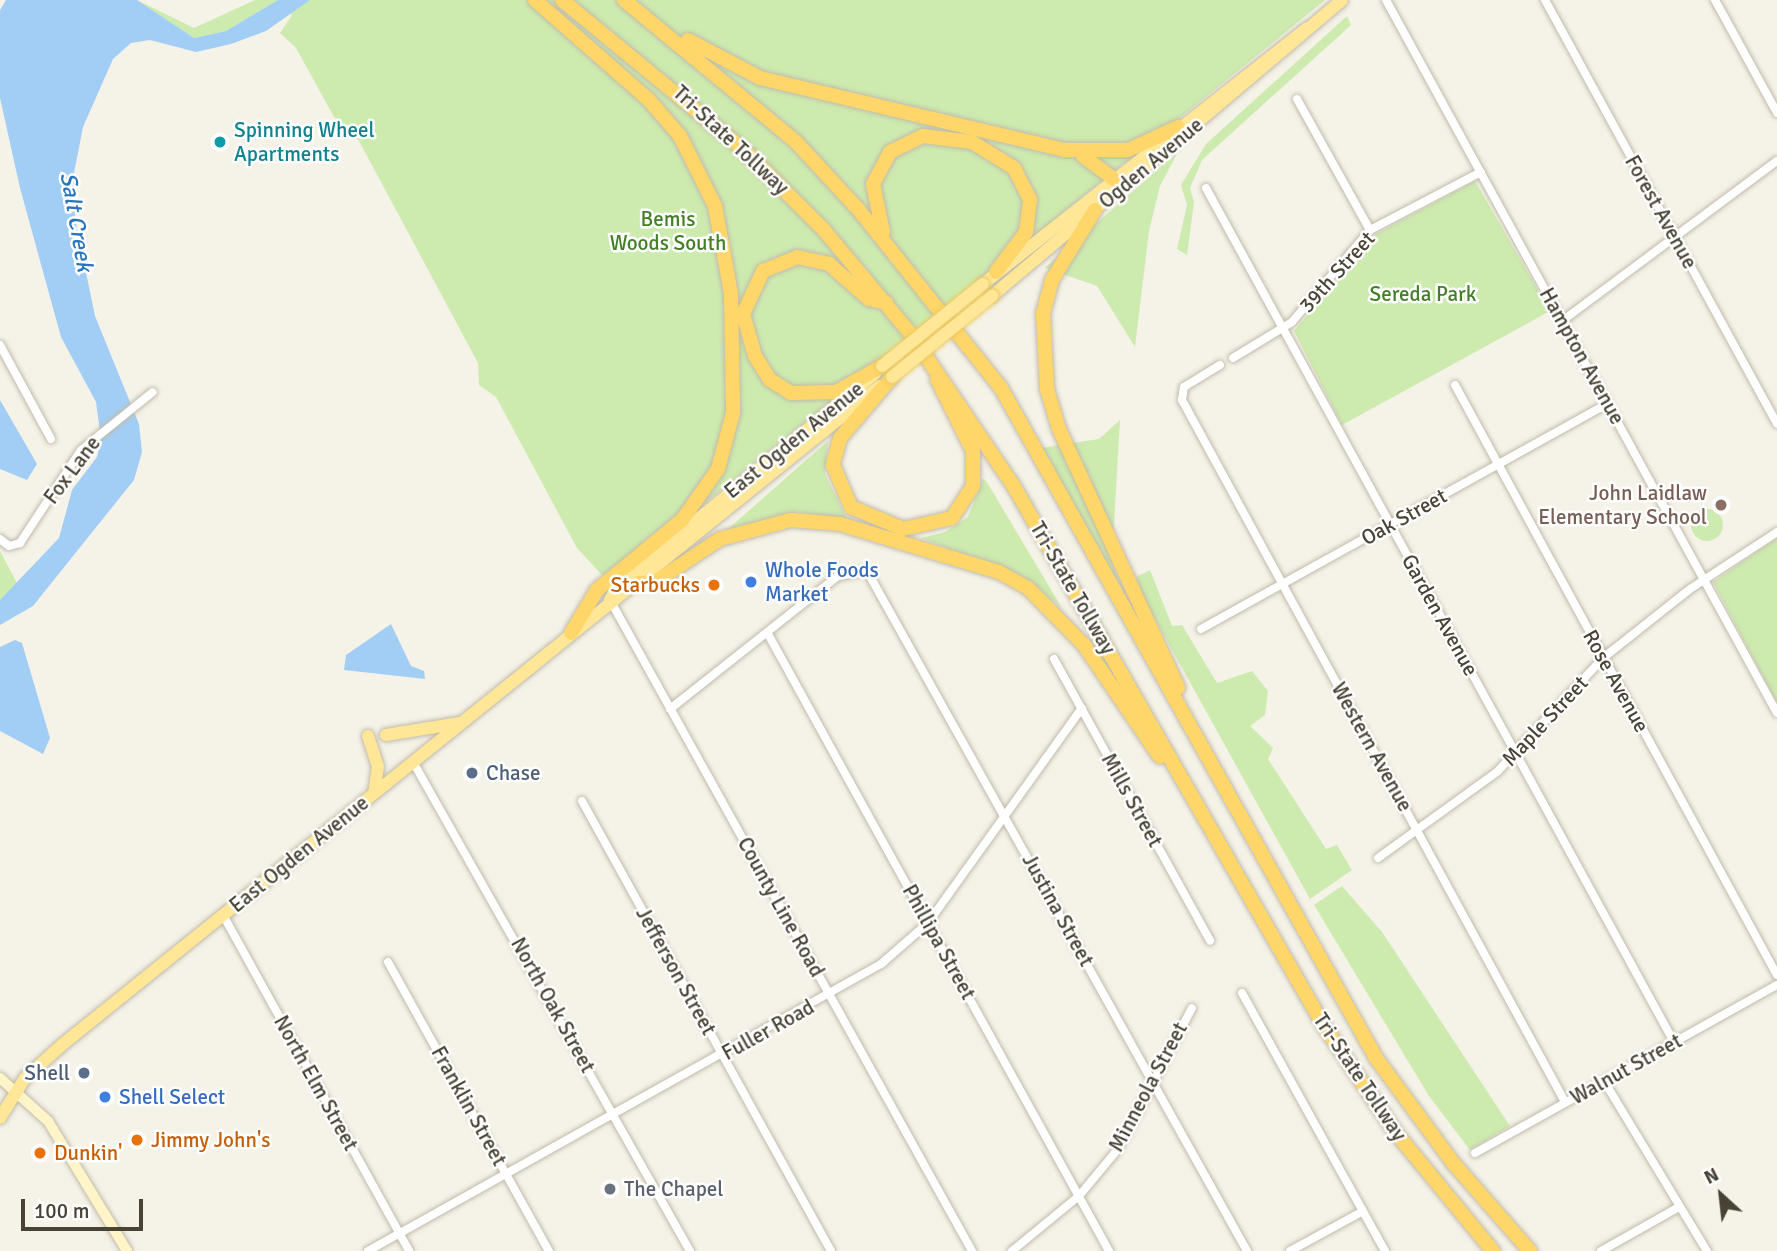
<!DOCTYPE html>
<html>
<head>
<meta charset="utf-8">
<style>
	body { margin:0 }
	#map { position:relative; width:1777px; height:1251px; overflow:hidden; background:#f5f2e8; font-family:Signika,sans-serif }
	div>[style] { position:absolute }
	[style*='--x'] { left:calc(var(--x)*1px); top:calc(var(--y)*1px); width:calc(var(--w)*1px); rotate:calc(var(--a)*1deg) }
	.green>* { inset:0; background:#cdebaf }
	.round { border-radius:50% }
	.water>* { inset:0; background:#a2cef5 }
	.roads { filter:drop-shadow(0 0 2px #c1bbaa) drop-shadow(0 0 2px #c1bbaa) }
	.minor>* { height:8px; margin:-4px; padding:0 4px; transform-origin:4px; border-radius:4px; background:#fff }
	.secondary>* { height:10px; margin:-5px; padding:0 5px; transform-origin:5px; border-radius:5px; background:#fff5c8 }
	.primary>* { height:12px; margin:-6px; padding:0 6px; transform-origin:6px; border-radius:6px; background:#ffe797 }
	.motorway>* { height:14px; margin:-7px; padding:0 7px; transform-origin:7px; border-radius:7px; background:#ffd669 }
	.bridges { filter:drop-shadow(0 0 2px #ebc961) drop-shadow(0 0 2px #ebc961) }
	.primary-bridge>* { height:12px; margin:-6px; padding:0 6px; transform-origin:6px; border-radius:6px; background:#ffe797 }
	.dots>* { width:19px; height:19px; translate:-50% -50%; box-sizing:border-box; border:4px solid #fff; border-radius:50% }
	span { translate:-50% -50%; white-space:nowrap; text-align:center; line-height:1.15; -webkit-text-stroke:5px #fff; paint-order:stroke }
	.culture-label { font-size:21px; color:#0d838f }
	.left { translate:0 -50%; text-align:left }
	.street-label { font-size:21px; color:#494336 }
	.park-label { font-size:21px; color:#427f25 }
	.education-label { font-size:21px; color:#785e54 }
	.right { translate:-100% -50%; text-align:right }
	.shop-label { font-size:21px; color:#366cbe }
	.food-label { font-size:21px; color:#c56008 }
	.service-label { font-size:21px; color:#4e5e75 }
	.worship-label { font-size:21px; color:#5b616d }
	.water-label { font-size:23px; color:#2875bc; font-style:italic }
	.north { position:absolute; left:1686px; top:1160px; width:70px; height:70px; -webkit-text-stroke:5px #fff; paint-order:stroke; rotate:333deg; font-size:19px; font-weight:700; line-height:28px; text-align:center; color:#494336 }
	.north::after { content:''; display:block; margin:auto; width:24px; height:32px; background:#494336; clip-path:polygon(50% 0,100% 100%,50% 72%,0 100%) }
	.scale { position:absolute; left:21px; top:1199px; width:122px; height:32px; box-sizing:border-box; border:4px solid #494336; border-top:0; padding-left:9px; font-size:21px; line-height:24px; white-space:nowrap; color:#494336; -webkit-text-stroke:5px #fff; paint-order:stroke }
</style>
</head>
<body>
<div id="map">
	<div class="green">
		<div style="clip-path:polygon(137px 0,194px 28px,255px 0,278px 0,226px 31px,194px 38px)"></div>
		<div style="clip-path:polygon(284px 0,1325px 0,710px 499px,603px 576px,577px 548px,496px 397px,479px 385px,478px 363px,359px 141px,334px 117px,296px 48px,280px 33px,292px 15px)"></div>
		<div style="clip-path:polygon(1347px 16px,1351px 25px,1202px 160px,1190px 188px,1194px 202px,1187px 255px,1177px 249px,1187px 205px,1181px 185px,1206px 144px)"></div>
		<div style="clip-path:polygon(1178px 152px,1160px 186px,1149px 231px,1135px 347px,1097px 286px,1045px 268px)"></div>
		<div style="clip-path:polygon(1475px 181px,1550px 311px,1342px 425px,1294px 331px,1376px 234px)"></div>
		<div style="clip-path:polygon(1120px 420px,1112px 558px,1119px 591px,1040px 448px,1099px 439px)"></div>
		<div style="clip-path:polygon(828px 441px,825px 474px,847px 519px,797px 512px,728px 529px)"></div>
		<div style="clip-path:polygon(983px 478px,988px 484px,1062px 608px,1021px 576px,921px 538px,945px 532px,968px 517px)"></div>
		<div class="round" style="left:1691px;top:509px;width:32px;height:32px"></div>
		<div style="clip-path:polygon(1777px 538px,1777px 703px,1713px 582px)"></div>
		<div style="clip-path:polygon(0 551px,19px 587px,0 600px)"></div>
		<div style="clip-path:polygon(1150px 570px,1172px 626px,1182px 625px,1217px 683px,1252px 671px,1268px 691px,1265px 715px,1250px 726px,1273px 748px,1268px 759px,1326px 849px,1337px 845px,1352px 870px,1310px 899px,1140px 592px,1136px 577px)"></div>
		<div style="clip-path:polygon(1342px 886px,1382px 932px,1510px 1126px,1470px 1150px,1429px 1096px,1314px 905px)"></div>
	</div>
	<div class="water">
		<div style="clip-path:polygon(137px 0,194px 38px,226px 31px,278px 0,310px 0,266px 31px,231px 44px,196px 52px,150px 40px,131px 43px,113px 59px,83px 127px,74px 173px,75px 219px,95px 316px,139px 424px,142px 452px,134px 480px,33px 606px,0 625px,0 600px,59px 538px,72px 490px,97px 457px,101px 440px,96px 402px,61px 337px,20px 188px,0 98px,0 10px,6px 0)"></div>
		<div style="clip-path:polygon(0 400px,37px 464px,27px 480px,0 469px)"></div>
		<div style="clip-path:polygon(391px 624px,411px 666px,424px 671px,425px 679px,344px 670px,346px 655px)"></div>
		<div style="clip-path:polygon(15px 640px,22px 643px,50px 738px,43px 754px,0 731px,0 647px)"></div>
	</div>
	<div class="roads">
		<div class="minor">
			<div style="--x:1386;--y:0;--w:813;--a:61.26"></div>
			<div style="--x:1545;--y:0;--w:483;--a:61.3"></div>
			<div style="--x:1715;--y:0;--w:129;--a:61.2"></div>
			<div style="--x:1297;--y:99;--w:150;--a:60.9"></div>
			<div style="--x:1206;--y:188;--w:974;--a:61.28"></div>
			<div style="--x:1562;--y:321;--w:268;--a:-36.7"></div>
			<div style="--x:0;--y:345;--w:107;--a:61.5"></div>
			<div style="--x:1233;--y:358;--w:69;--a:-31.4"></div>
			<div style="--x:1292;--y:322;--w:121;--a:-49.7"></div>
			<div style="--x:1370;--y:230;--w:125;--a:-27.6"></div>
			<div style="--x:1220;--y:365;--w:42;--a:148.6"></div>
			<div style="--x:1184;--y:387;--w:13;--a:99"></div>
			<div style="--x:1182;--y:400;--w:800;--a:61.38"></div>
			<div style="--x:1455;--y:385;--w:672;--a:61.38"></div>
			<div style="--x:0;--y:539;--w:11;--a:38"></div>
			<div style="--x:9;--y:546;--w:11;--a:-15"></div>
			<div style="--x:20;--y:543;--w:111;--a:-56.7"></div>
			<div style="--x:81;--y:450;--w:92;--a:-38.9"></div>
			<div style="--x:610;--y:600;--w:745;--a:60.92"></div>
			<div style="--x:1201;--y:629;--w:464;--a:-29"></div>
			<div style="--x:768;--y:634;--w:705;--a:61.07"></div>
			<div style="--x:1054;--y:659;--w:322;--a:61"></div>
			<div style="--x:670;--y:709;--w:214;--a:-38.4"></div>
			<div style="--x:838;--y:576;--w:29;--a:-10"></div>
			<div style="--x:867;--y:571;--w:779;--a:60.8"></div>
			<div style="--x:413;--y:762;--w:562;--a:60.47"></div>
			<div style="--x:582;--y:801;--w:514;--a:61.04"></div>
			<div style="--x:1378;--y:858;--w:148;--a:-35.9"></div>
			<div style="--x:1498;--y:771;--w:154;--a:-47.1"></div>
			<div style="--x:1603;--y:658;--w:111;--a:-38.4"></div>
			<div style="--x:1690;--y:589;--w:104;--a:-33.2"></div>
			<div style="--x:223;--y:915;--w:384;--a:61"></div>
			<div style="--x:388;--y:962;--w:331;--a:60.9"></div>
			<div style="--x:1242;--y:993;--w:295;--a:61"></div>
			<div style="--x:1604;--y:1081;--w:199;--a:58.8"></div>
			<div style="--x:1475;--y:1153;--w:346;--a:-29.1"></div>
			<div style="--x:368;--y:1251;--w:588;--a:-29.23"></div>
			<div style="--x:881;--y:964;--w:62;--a:-41.1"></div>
			<div style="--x:928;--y:923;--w:264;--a:-54.4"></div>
			<div style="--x:1012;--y:1251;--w:87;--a:-39.4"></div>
			<div style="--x:1079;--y:1196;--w:61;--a:-50.3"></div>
			<div style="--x:1118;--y:1149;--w:159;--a:-62.3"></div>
			<div style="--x:1290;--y:1251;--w:83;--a:-28.7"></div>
			<div style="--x:1601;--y:1251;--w:90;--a:-29.4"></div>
		</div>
		<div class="secondary">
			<div style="--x:0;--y:1078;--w:64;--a:41.9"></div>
			<div style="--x:48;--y:1121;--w:152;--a:58.7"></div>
		</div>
		<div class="primary">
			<div style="--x:983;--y:284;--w:412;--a:-38.3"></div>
			<div style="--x:992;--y:296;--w:458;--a:-40.2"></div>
			<div style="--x:610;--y:600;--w:18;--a:-61"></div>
			<div style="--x:619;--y:584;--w:331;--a:-39.4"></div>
			<div style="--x:386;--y:735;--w:75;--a:-9.2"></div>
			<div style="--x:368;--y:736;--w:32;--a:72"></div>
			<div style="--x:378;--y:766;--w:27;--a:98"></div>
			<div style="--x:0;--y:1118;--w:47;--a:-58"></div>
			<div style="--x:25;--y:1078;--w:51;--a:-41.8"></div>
			<div style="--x:63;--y:1044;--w:1049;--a:-38.85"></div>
		</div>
		<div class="motorway">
			<div style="--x:535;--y:0;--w:152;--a:41.3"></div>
			<div style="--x:649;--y:100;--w:48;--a:49.3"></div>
			<div style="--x:680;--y:136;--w:78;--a:63.4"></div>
			<div style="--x:715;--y:206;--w:89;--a:79.7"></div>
			<div style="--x:731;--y:294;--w:119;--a:89"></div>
			<div style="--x:733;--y:413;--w:58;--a:105"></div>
			<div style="--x:718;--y:469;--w:62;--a:125.2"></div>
			<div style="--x:682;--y:520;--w:110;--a:140.5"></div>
			<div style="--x:597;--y:590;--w:50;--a:121.2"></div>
			<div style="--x:562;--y:0;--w:237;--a:39.5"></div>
			<div style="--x:745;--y:151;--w:110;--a:45"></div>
			<div style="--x:823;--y:229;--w:136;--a:50.1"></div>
			<div style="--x:910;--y:333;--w:184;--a:55.9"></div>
			<div style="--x:1013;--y:485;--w:624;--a:60.11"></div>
			<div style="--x:1324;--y:1026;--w:129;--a:56.1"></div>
			<div style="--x:1396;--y:1133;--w:153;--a:50.6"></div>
			<div style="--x:624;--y:0;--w:223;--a:39.5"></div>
			<div style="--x:796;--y:142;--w:91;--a:47.2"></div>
			<div style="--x:858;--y:209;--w:229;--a:51.4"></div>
			<div style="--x:1001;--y:388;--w:768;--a:60.76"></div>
			<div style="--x:1376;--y:1058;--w:130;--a:53.7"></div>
			<div style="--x:1453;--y:1163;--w:117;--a:48.8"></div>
			<div style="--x:688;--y:40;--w:81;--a:27.8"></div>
			<div style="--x:760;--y:78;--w:313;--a:13.3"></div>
			<div style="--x:1065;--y:150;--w:63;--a:0"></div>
			<div style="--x:1128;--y:150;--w:55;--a:-24.7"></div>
			<div style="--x:1083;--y:156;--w:50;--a:36.9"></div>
			<div style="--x:1095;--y:210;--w:82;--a:121.6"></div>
			<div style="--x:1052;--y:280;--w:34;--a:105"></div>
			<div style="--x:1043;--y:313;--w:76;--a:87"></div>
			<div style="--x:1047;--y:389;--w:42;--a:73.3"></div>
			<div style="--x:1059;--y:429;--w:285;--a:65.3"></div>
			<div style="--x:883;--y:232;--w:49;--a:-101.8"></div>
			<div style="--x:873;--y:184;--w:36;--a:-62"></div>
			<div style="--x:890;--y:152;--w:37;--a:-26"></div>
			<div style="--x:923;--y:136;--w:49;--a:7"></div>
			<div style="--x:972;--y:142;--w:49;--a:31.8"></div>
			<div style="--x:1014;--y:168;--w:36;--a:63"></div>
			<div style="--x:1030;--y:200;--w:32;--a:97"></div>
			<div style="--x:1026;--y:232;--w:50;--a:126.9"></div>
			<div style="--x:882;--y:366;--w:53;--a:150.5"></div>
			<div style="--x:836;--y:392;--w:45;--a:178.7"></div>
			<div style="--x:791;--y:393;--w:25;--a:-148"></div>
			<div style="--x:770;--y:380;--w:28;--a:-122"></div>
			<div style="--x:755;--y:356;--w:44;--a:-105.9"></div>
			<div style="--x:743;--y:314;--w:47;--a:-65.1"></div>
			<div style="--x:763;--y:271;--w:37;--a:-22"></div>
			<div style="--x:797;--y:257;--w:33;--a:12"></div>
			<div style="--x:829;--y:264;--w:53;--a:41.2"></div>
			<div style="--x:869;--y:299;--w:18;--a:13"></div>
			<div style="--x:892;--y:377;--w:80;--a:130.4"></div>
			<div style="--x:840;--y:438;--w:28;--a:105"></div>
			<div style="--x:833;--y:465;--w:46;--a:66.8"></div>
			<div style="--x:851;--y:507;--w:56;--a:22.9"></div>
			<div style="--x:903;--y:529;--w:50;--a:-12.7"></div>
			<div style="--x:952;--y:518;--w:38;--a:-57"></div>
			<div style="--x:973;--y:486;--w:35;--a:-90"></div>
			<div style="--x:973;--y:451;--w:80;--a:-116.6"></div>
			<div style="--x:639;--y:583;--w:16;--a:-4"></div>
			<div style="--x:655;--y:582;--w:78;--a:-33.5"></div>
			<div style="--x:720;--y:539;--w:73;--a:-15"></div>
			<div style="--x:791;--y:520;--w:49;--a:4.7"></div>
			<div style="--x:840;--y:524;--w:166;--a:16.8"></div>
			<div style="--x:999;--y:572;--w:33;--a:29"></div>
			<div style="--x:1028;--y:588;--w:80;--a:45.5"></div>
			<div style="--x:1084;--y:645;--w:135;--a:55.8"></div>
		</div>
	</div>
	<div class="bridges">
		<div class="primary-bridge">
			<div style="--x:882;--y:366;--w:130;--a:-39.1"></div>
			<div style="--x:892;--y:377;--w:129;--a:-39"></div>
		</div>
	</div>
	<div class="dots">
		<div style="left:220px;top:142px;background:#0f9aa8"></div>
		<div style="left:1721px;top:505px;background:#8d6e63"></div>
		<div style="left:751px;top:582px;background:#3f7fe0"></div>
		<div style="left:714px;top:585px;background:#e8710a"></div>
		<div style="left:472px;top:773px;background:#5c6f8a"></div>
		<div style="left:84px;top:1073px;background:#5c6f8a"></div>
		<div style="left:105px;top:1097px;background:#3f7fe0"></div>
		<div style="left:137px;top:1140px;background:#e8710a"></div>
		<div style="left:40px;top:1153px;background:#e8710a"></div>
		<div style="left:610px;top:1189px;background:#6b7280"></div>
	</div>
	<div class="culture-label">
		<span class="left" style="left:234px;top:142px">Spinning Wheel<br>Apartments</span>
	</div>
	<div class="street-label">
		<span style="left:731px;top:140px;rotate:43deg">Tri-State Tollway</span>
		<span style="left:1151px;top:163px;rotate:-40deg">Ogden Avenue</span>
		<span style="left:1661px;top:212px;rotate:61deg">Forest Avenue</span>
		<span style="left:1337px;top:272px;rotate:-48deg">39th Street</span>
		<span style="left:1582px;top:356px;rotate:61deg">Hampton Avenue</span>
		<span style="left:794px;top:440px;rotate:-39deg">East Ogden Avenue</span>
		<span style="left:72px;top:470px;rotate:-53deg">Fox Lane</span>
		<span style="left:1404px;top:517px;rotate:-29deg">Oak Street</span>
		<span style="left:1073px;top:588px;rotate:60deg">Tri-State Tollway</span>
		<span style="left:1440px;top:615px;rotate:61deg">Garden Avenue</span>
		<span style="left:1616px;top:681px;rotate:61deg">Rose Avenue</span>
		<span style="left:1545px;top:721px;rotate:-47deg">Maple Street</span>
		<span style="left:1372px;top:747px;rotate:61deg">Western Avenue</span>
		<span style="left:1132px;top:800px;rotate:61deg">Mills Street</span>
		<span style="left:299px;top:854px;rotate:-39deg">East Ogden Avenue</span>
		<span style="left:781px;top:907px;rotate:61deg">County Line Road</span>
		<span style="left:1058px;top:910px;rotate:61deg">Justina Street</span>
		<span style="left:939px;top:942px;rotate:61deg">Phillipa Street</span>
		<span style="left:676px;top:971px;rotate:61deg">Jefferson Street</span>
		<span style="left:553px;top:1005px;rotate:61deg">North Oak Street</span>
		<span style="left:768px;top:1030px;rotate:-29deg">Fuller Road</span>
		<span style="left:1626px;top:1069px;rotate:-29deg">Walnut Street</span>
		<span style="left:1360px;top:1077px;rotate:56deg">Tri-State Tollway</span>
		<span style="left:316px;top:1083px;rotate:61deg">North Elm Street</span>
		<span style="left:1148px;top:1087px;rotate:-62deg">Minneola Street</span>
		<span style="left:469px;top:1106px;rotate:61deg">Franklin Street</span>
	</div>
	<div class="park-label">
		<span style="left:668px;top:231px">Bemis<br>Woods South</span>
		<span style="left:1423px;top:294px">Sereda Park</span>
	</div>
	<div class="education-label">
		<span class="right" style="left:1707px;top:505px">John Laidlaw<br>Elementary School</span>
	</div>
	<div class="shop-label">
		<span class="left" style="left:765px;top:582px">Whole Foods<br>Market</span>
		<span class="left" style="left:119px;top:1097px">Shell Select</span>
	</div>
	<div class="food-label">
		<span class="right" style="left:700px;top:585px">Starbucks</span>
		<span class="left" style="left:151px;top:1140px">Jimmy John's</span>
		<span class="left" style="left:54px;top:1153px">Dunkin'</span>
	</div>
	<div class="service-label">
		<span class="left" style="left:486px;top:773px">Chase</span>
		<span class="right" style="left:70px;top:1073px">Shell</span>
	</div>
	<div class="worship-label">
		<span class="left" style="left:624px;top:1189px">The Chapel</span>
	</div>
	<div class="water-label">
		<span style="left:76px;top:222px;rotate:80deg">Salt Creek</span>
	</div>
	<div class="north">N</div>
	<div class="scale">100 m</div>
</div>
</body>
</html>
